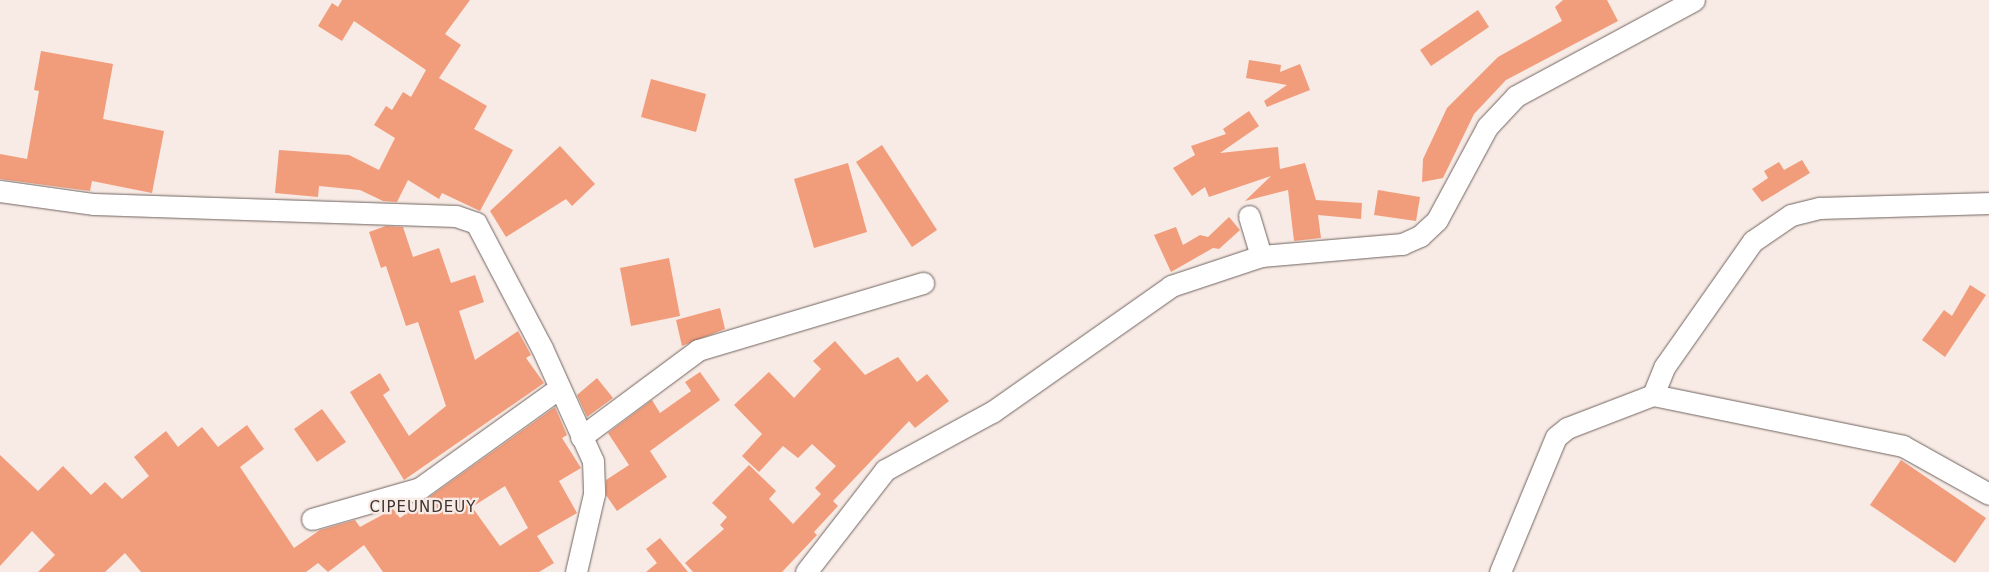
<!DOCTYPE html>
<html>
<head>
<meta charset="utf-8">
<style>
	body { margin:0 }
	#map { position:relative; width:1989px; height:572px; overflow:hidden; background:#f8eae4; font-family:"DejaVu Sans",sans-serif }
	div>[style] { position:absolute }
	[style*='--x'] { left:calc(var(--x)*1px); top:calc(var(--y)*1px); width:calc(var(--w)*1px); rotate:calc(var(--a)*1deg) }
	.building>* { inset:0; background:#f19c7b }
	.roads { filter:drop-shadow(0 0 1px #706460) drop-shadow(0 0 1px #706460) }
	.minor>* { height:21px; margin:-10.5px; padding:0 10.5px; transform-origin:10.5px; border-radius:10.5px; background:#fff }
	span { translate:-50% -50%; white-space:nowrap; text-align:center; line-height:1.15; -webkit-text-stroke:4.5px #f8eae4; paint-order:stroke }
	.quarter-label { font-size:15px; color:#3f3430; letter-spacing:1px }
</style>
</head>
<body>
<div id="map">
	<div class="building">
		<div style="clip-path:polygon(342px 0,470px 0,445px 34px,461px 45px,439px 78px,487px 106px,474px 129px,513px 150px,480px 211px,442px 193px,439px 199px,408px 180px,397px 202px,383px 201px,360px 190px,319px 186px,318px 197px,275px 193px,279px 150px,349px 155px,379px 170px,395px 138px,374px 125px,386px 106px,392px 110px,403px 92px,411px 97px,426px 70px,354px 21px,342px 41px,318px 26px,332px 3px,338px 7px)"></div>
		<div style="clip-path:polygon(1563px 0,1607px 0,1618px 21px,1506px 80px,1474px 114px,1443px 178px,1422px 182px,1423px 159px,1447px 108px,1498px 57px,1562px 21px,1555px 7px)"></div>
		<div style="clip-path:polygon(1478px 10px,1489px 27px,1431px 66px,1420px 50px)"></div>
		<div style="clip-path:polygon(41px 51px,113px 64px,103px 119px,164px 131px,152px 193px,92px 181px,90px 191px,0 179px,0 154px,27px 159px,39px 91px,34px 90px)"></div>
		<div style="clip-path:polygon(1249px 60px,1281px 65px,1280px 72px,1300px 64px,1310px 90px,1267px 107px,1264px 101px,1287px 85px,1246px 78px)"></div>
		<div style="clip-path:polygon(651px 79px,706px 94px,696px 132px,641px 117px)"></div>
		<div style="clip-path:polygon(1249px 111px,1259px 126px,1220px 153px,1278px 147px,1280px 169px,1305px 163px,1316px 200px,1362px 203px,1361px 219px,1318px 215px,1321px 238px,1294px 241px,1288px 190px,1245px 201px,1271px 176px,1209px 197px,1205px 187px,1192px 196px,1173px 168px,1195px 155px,1191px 146px,1226px 134px,1223px 129px)"></div>
		<div style="clip-path:polygon(882px 145px,937px 230px,912px 247px,856px 162px)"></div>
		<div style="clip-path:polygon(560px 146px,595px 184px,572px 206px,566px 199px,506px 237px,490px 211px)"></div>
		<div style="clip-path:polygon(1802px 160px,1810px 173px,1762px 202px,1752px 189px,1768px 178px,1764px 171px,1779px 162px,1784px 170px)"></div>
		<div style="clip-path:polygon(848px 163px,867px 232px,814px 248px,794px 179px)"></div>
		<div style="clip-path:polygon(1378px 190px,1420px 197px,1416px 221px,1374px 215px)"></div>
		<div style="clip-path:polygon(1229px 217px,1240px 230px,1219px 249px,1213px 248px,1171px 272px,1154px 235px,1176px 227px,1183px 245px,1200px 235px,1208px 237px)"></div>
		<div style="clip-path:polygon(386px 226px,403px 227px,413px 257px,439px 248px,451px 283px,475px 275px,484px 302px,459px 311px,475px 360px,518px 331px,531px 355px,526px 358px,544px 383px,404px 480px,350px 392px,380px 373px,390px 390px,383px 395px,409px 436px,446px 406px,418px 322px,406px 326px,386px 266px,381px 268px,369px 232px)"></div>
		<div style="clip-path:polygon(669px 258px,680px 316px,631px 326px,620px 268px)"></div>
		<div style="clip-path:polygon(1970px 285px,1986px 295px,1945px 357px,1922px 340px,1944px 310px,1952px 316px)"></div>
		<div style="clip-path:polygon(720px 308px,725px 329px,682px 346px,676px 320px)"></div>
		<div style="clip-path:polygon(835px 341px,865px 375px,898px 357px,917px 382px,927px 374px,949px 401px,915px 428px,909px 421px,833px 501px,838px 506px,814px 532px,817px 535px,782px 572px,693px 572px,685px 563px,724px 529px,720px 525px,727px 517px,712px 503px,749px 465px,776px 491px,769px 499px,793px 524px,821px 494px,815px 488px,836px 466px,812px 444px,798px 458px,783px 446px,759px 472px,742px 456px,762px 434px,734px 405px,769px 372px,794px 398px,821px 369px,813px 361px)"></div>
		<div style="clip-path:polygon(700px 372px,720px 400px,650px 451px,667px 477px,617px 511px,606px 495px,606px 480px,629px 465px,608px 433px,652px 400px,660px 413px,691px 391px,685px 382px)"></div>
		<div style="clip-path:polygon(597px 378px,613px 398px,587px 417px,577px 395px)"></div>
		<div style="clip-path:polygon(evenodd,555px 407px,567px 435px,562px 438px,581px 468px,559px 481px,577px 513px,537px 536px,554px 563px,539px 572px,383px 572px,364px 545px,328px 572px,318px 563px,306px 572px,141px 572px,125px 553px,105px 572px,38px 572px,55px 555px,32px 531px,0 566px,0 455px,38px 491px,63px 466px,91px 495px,105px 482px,122px 499px,149px 476px,134px 457px,166px 431px,178px 447px,202px 427px,218px 447px,247px 425px,264px 449px,240px 467px,294px 548px,320px 530px,355px 520px,360px 527px,393px 509px,400px 518px,555px 407px,505px 486px,528px 528px,500px 546px,472px 507px,505px 486px)"></div>
		<div style="clip-path:polygon(322px 409px,346px 442px,317px 462px,294px 429px)"></div>
		<div style="clip-path:polygon(1901px 460px,1986px 518px,1955px 563px,1870px 505px)"></div>
		<div style="clip-path:polygon(660px 538px,688px 572px,646px 572px,657px 563px,646px 549px)"></div>
	</div>
	<div class="roads">
		<div class="minor">
			<div style="--x:0;--y:191;--w:95;--a:7.9"></div>
			<div style="--x:94;--y:204;--w:362;--a:1.9"></div>
			<div style="--x:456;--y:216;--w:21;--a:19"></div>
			<div style="--x:476;--y:223;--w:141;--a:62.2"></div>
			<div style="--x:542;--y:348;--w:124;--a:65.7"></div>
			<div style="--x:593;--y:461;--w:33;--a:88"></div>
			<div style="--x:594;--y:494;--w:80;--a:103"></div>
			<div style="--x:1249;--y:216;--w:42;--a:73.3"></div>
			<div style="--x:1653;--y:395;--w:31;--a:-68"></div>
			<div style="--x:1665;--y:366;--w:153;--a:-54.9"></div>
			<div style="--x:1753;--y:241;--w:46;--a:-34.4"></div>
			<div style="--x:1791;--y:215;--w:30;--a:-14"></div>
			<div style="--x:1820;--y:208;--w:169;--a:-1.7"></div>
			<div style="--x:581;--y:437;--w:146;--a:-36.6"></div>
			<div style="--x:698;--y:350;--w:235;--a:-16.6"></div>
			<div style="--x:312;--y:519;--w:112;--a:-16"></div>
			<div style="--x:420;--y:488;--w:170;--a:-35.7"></div>
			<div style="--x:806;--y:572;--w:129;--a:-52.2"></div>
			<div style="--x:885;--y:470;--w:122;--a:-28.5"></div>
			<div style="--x:992;--y:412;--w:219;--a:-35.1"></div>
			<div style="--x:1171;--y:286;--w:95;--a:-18.4"></div>
			<div style="--x:1261;--y:256;--w:142;--a:-4.9"></div>
			<div style="--x:1402;--y:244;--w:20;--a:-24"></div>
			<div style="--x:1420;--y:236;--w:23;--a:-43"></div>
			<div style="--x:1437;--y:220;--w:106;--a:-61.7"></div>
			<div style="--x:1487;--y:127;--w:42;--a:-46.9"></div>
			<div style="--x:1516;--y:96;--w:202;--a:-28.3"></div>
			<div style="--x:1500;--y:572;--w:146;--a:-67.5"></div>
			<div style="--x:1556;--y:437;--w:14;--a:-39"></div>
			<div style="--x:1567;--y:428;--w:92;--a:-21"></div>
			<div style="--x:1653;--y:395;--w:255;--a:11.5"></div>
			<div style="--x:1903;--y:446;--w:98;--a:29.2"></div>
		</div>
	</div>
	<div class="quarter-label">
		<span style="left:423px;top:508px">CIPEUNDEUY</span>
	</div>
</div>
</body>
</html>
